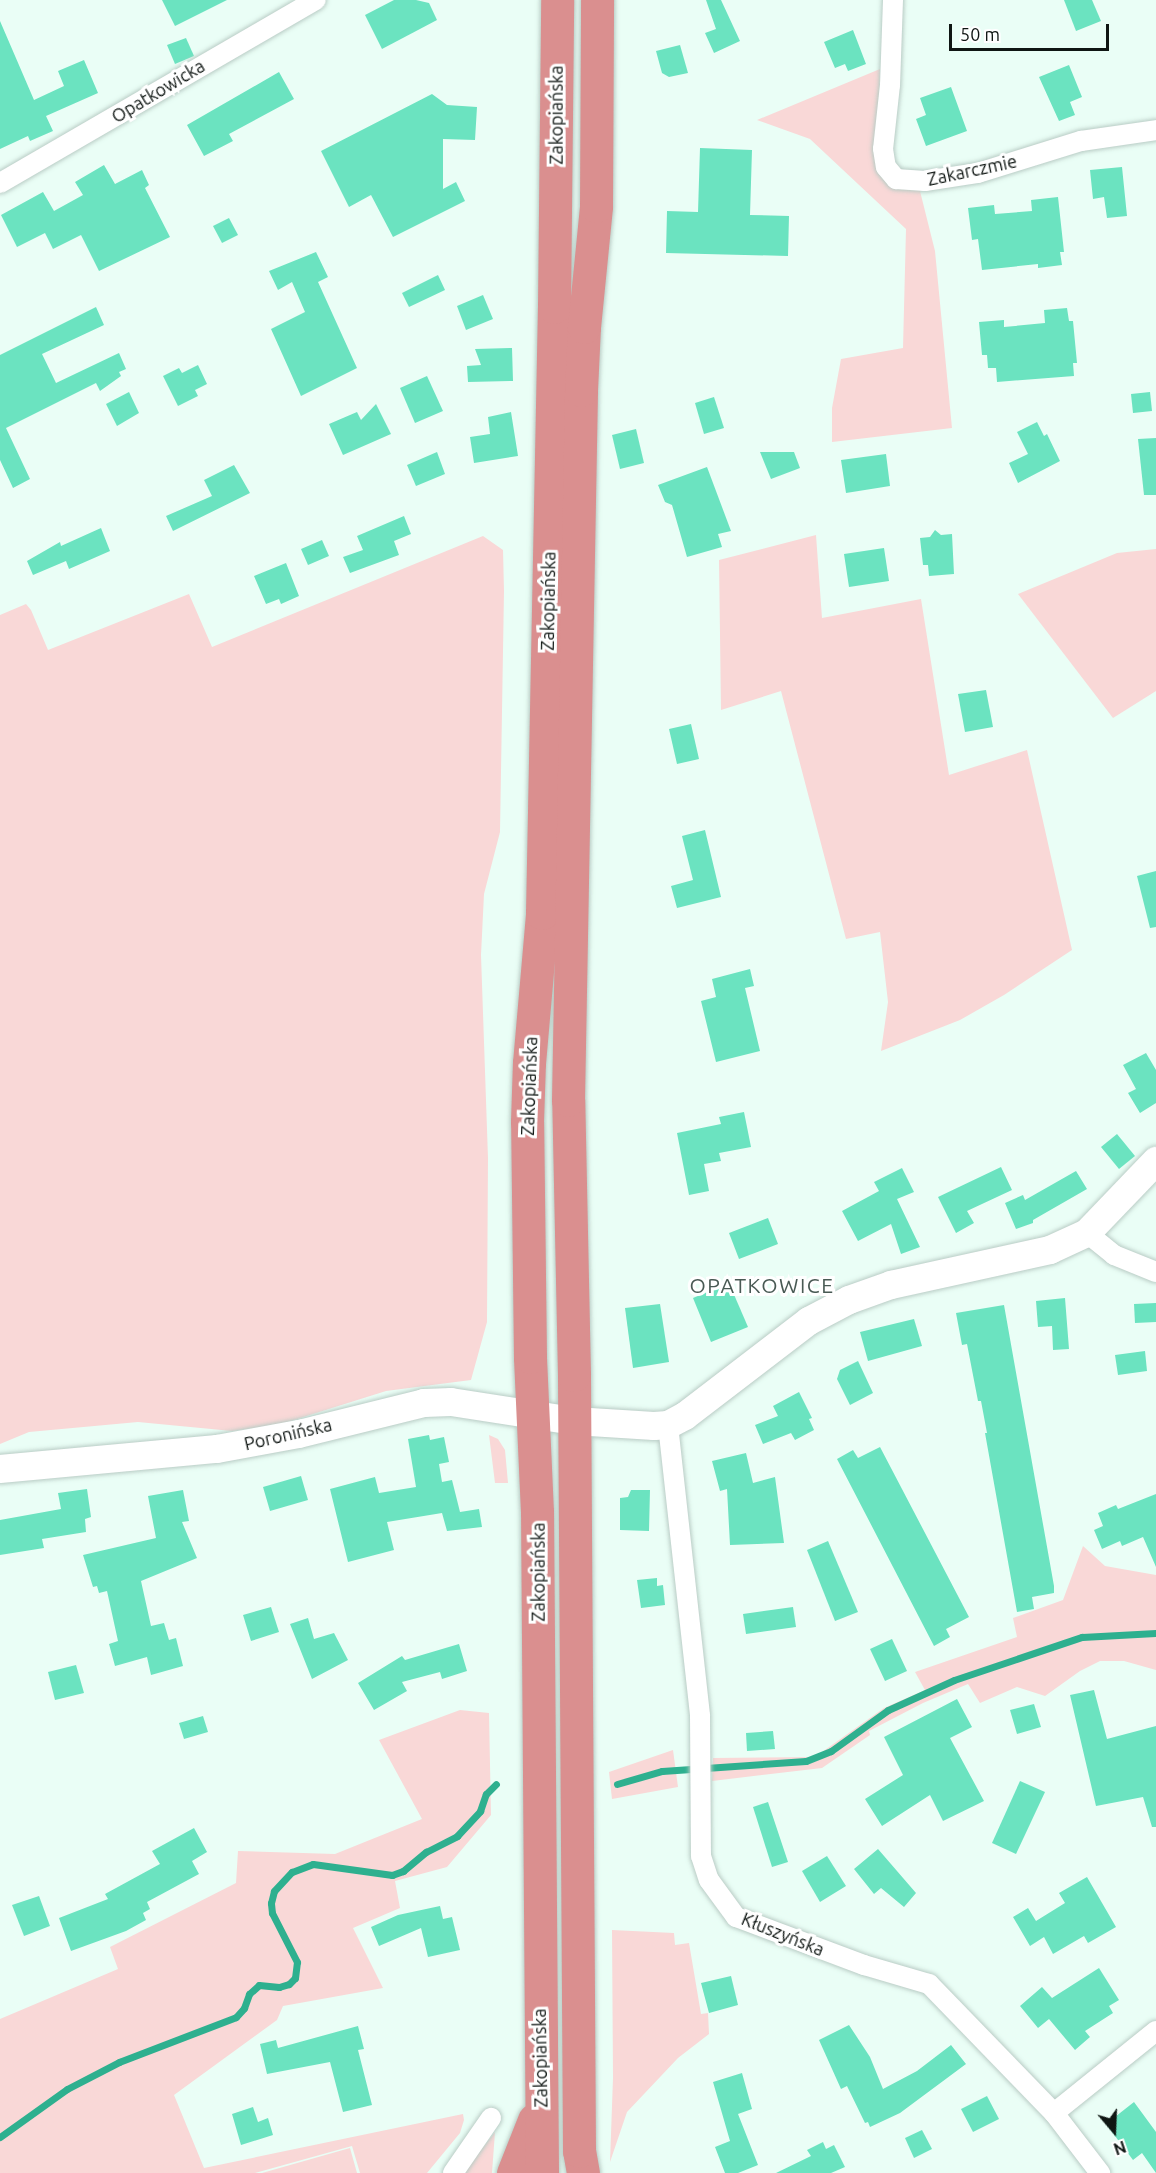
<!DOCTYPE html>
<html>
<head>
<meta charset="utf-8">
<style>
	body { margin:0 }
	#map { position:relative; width:1156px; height:2173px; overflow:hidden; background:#eafef6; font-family:Ubuntu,sans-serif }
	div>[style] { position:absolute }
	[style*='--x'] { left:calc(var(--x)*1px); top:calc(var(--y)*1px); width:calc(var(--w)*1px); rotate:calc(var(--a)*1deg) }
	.green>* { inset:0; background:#f9d8d7 }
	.stream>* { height:7px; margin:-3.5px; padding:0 3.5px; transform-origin:3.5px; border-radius:3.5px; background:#2eb08f }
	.building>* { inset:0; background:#6be3c0 }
	.roads { filter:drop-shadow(0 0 2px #b9ccc5) drop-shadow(0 0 2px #b9ccc5) }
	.street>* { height:20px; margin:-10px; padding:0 10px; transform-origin:10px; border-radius:10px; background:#fff }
	.secondary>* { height:28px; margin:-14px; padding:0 14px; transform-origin:14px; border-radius:14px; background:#fff }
	.highway>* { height:33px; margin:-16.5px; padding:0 16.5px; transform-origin:16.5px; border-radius:16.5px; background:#da8f8f }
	span { translate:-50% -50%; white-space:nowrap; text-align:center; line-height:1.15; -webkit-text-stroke:6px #fff; paint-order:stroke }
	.street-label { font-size:18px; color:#0f1613 }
	.quarter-label { font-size:21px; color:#495a54; letter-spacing:1.5px }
	.north { position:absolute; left:1084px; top:2101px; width:60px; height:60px; -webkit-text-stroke:4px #fff; paint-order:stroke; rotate:161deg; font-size:16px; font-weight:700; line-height:24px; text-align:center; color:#0f1613 }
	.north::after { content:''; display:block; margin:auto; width:21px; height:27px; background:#0f1613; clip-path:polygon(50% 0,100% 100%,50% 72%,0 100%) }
	.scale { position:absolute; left:949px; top:24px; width:160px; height:27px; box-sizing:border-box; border:3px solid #0f1613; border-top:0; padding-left:8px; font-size:18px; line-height:21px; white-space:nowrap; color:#0f1613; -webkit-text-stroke:4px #fff; paint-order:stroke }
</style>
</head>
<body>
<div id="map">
	<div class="green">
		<div style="clip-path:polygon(880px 69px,878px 152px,919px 186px,921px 195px,935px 251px,952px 428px,832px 442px,832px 408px,841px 359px,903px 348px,906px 229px,810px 139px,757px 120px)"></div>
		<div style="clip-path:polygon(816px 535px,822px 618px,921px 599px,949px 775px,1027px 750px,1072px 950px,1004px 995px,960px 1020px,881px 1051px,888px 1002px,880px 932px,846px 939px,781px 691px,721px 710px,719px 560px)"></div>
		<div style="clip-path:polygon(483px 536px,503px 550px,504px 591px,500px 832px,484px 894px,481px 955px,488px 1158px,487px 1322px,471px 1380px,386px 1391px,278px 1425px,232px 1431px,138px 1422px,29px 1432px,0 1444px,0 615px,26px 604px,31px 610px,48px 650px,189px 594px,212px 647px)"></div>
		<div style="clip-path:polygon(1156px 549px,1156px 691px,1113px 718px,1018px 594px,1117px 553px)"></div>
		<div style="clip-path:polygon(489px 1435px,498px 1439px,505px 1450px,508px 1483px,495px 1483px)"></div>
		<div style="clip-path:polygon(1083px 1546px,1105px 1566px,1156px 1575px,1156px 1670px,1124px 1661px,1100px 1661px,1080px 1671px,1045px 1696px,1017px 1687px,980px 1703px,968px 1684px,923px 1703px,869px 1731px,870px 1735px,822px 1768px,712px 1781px,713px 1758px,815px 1757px,884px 1708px,925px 1690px,915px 1672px,1017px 1637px,1013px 1618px,1063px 1600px)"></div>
		<div style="clip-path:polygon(460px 1710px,489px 1713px,491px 1815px,447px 1867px,395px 1881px,400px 1908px,353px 1928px,383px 1988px,283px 2006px,277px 2020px,174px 2095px,204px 2168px,463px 2114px,464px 2120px,460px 2133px,427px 2173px,360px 2173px,352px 2146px,255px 2173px,0 2173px,0 2019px,118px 1969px,110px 1947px,236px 1883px,238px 1851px,335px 1854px,422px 1819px,379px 1740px)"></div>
		<div style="clip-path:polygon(673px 1750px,678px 1787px,612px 1799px,609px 1772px)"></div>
		<div style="clip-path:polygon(612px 1930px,674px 1933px,675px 1945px,689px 1943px,701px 2014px,708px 2013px,709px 2034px,678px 2058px,627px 2112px,610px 2162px,613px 2078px)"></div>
		<div style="clip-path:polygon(495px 2132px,492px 2173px,463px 2173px)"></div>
		<div style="clip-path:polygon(350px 2148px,357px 2173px,262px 2173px)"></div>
	</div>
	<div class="stream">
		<div style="--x:617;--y:1784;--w:47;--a:-16.1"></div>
		<div style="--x:662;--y:1771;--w:144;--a:-4"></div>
		<div style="--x:806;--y:1761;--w:27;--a:-22"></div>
		<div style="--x:831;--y:1751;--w:70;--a:-35.7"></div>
		<div style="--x:888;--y:1710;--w:72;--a:-24.4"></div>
		<div style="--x:954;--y:1680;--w:135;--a:-18.6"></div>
		<div style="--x:1082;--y:1637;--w:74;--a:-3.1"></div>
		<div style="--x:0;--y:2137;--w:82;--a:-35.6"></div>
		<div style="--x:67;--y:2089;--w:59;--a:-27.4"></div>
		<div style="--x:119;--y:2062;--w:125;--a:-21"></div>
		<div style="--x:236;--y:2017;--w:12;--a:-48"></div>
		<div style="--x:244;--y:2008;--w:15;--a:-70"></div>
		<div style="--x:249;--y:1994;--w:13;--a:-42"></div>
		<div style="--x:259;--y:1985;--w:20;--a:6"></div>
		<div style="--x:279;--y:1987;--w:10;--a:-17"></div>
		<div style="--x:289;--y:1984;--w:8;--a:-45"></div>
		<div style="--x:295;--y:1978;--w:16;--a:-83"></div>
		<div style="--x:297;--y:1962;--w:55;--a:-117"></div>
		<div style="--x:272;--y:1913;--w:10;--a:-96"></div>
		<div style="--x:271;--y:1903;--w:12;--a:-76"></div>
		<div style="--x:274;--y:1891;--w:26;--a:-47"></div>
		<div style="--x:292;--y:1872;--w:22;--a:-21"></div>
		<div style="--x:313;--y:1864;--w:80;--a:7.9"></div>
		<div style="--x:392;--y:1875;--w:12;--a:-20"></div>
		<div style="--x:403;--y:1871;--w:30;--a:-40"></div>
		<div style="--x:426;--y:1852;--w:35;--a:-27"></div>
		<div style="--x:457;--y:1836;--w:34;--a:-47"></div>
		<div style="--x:480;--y:1811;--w:18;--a:-71"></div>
		<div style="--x:486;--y:1794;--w:14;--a:-45"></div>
	</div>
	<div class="building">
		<div style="clip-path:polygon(162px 0,227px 0,175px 26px)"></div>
		<div style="clip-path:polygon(394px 0,416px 0,429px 3px,437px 20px,382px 49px,365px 15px)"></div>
		<div style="clip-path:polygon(706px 0,721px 0,740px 41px,714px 53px,705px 33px,716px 29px)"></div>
		<div style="clip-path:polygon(1064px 0,1092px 0,1101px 21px,1076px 31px)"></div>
		<div style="clip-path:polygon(0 21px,34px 100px,64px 86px,58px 71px,84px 60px,98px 93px,46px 116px,53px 131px,30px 141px,28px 136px,0 149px)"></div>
		<div style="clip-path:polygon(853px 30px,866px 64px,848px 71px,845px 64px,835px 68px,824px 42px)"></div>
		<div style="clip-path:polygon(186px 38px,194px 56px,175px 64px,167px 45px)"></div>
		<div style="clip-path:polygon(680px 45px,688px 73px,669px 77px,662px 73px,656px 51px)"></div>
		<div style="clip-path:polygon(1069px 65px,1082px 97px,1070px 102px,1075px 115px,1059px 121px,1039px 77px)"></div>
		<div style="clip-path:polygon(279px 72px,294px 99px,229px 134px,233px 141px,204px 156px,187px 125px)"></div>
		<div style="clip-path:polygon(951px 87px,967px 131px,926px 146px,916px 119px,926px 115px,920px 98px)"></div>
		<div style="clip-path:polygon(432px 94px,447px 105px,477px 107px,475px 140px,443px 139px,443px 189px,456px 182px,465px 201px,393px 237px,371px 195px,349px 207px,321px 151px)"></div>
		<div style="clip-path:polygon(700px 148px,752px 150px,750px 215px,789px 216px,788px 256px,666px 253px,667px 211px,698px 212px)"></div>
		<div style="clip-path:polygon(104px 165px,115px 184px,142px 170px,149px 185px,145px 188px,170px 237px,99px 271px,81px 235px,53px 249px,45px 233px,17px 247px,1px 215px,43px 192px,54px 211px,83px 195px,75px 182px)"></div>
		<div style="clip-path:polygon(1122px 167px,1127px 216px,1107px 218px,1104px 197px,1093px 199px,1090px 170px)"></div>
		<div style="clip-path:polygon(1058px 197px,1064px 252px,1060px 252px,1062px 265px,1038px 268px,1038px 264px,982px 270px,978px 239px,972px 240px,968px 208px,994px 205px,995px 214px,1032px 211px,1031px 200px)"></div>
		<div style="clip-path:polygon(229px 218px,238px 235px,222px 243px,213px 226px)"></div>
		<div style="clip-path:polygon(316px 252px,328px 277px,318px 282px,357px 368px,301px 396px,271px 329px,305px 312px,292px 282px,278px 290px,269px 271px)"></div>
		<div style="clip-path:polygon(438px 275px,445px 290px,409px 307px,402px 293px)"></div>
		<div style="clip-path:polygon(483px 295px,493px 319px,466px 330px,457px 306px)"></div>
		<div style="clip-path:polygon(96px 307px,104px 325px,42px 354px,56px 383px,119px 353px,126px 369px,119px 372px,121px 376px,100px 391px,96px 383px,6px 428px,30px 479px,13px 488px,0 460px,0 355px)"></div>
		<div style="clip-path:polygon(1067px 308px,1069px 321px,1073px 321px,1077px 363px,1073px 363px,1074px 376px,997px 382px,996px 368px,988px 368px,987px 355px,982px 355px,979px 322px,1004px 320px,1004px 327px,1045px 323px,1044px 310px)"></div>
		<div style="clip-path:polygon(512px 348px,513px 381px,468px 382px,467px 366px,481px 365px,475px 349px)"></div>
		<div style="clip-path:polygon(198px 365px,207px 384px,195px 390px,198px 396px,178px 406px,163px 376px,179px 368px,182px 373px)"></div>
		<div style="clip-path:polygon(427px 376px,443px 411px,415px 423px,400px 388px)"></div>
		<div style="clip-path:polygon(129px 392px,139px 413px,117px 426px,106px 404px)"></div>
		<div style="clip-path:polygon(1150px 392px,1152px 411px,1133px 413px,1131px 394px)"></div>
		<div style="clip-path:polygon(714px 397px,724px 428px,704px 434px,695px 403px)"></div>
		<div style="clip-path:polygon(376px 404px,391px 434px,343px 455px,329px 424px,357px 412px,361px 420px)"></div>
		<div style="clip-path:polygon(511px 412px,518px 456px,474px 463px,470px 437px,490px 434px,488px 417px)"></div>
		<div style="clip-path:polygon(1037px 422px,1044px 436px,1047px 434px,1060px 461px,1018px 483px,1009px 463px,1028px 454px,1017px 432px)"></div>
		<div style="clip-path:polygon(636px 429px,644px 463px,620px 469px,612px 435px)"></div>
		<div style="clip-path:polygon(1156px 438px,1156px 495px,1144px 495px,1138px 439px)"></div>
		<div style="clip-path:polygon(437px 452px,445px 474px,416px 486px,407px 465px)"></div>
		<div style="clip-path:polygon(760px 452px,794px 452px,800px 468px,771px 479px)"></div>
		<div style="clip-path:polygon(886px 454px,890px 486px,846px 493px,841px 460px)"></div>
		<div style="clip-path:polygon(234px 465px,250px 493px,173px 531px,166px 516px,212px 496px,204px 480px)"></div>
		<div style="clip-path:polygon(707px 467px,731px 531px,718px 534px,722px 547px,687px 557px,672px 505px,665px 502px,658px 485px)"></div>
		<div style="clip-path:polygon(404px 516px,411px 534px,394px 541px,399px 555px,350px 573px,343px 557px,363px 550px,357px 536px)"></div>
		<div style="clip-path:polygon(101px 528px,110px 551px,69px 569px,66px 561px,33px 575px,27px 561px,60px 542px,61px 546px)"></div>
		<div style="clip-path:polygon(935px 530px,941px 535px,952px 534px,954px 574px,929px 576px,928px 565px,923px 565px,920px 538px,930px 537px)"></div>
		<div style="clip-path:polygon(322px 540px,329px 556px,308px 565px,301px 549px)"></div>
		<div style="clip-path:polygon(884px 548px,889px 581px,849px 587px,844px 554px)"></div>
		<div style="clip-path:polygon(286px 563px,299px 596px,281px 604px,279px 599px,266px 604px,254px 576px)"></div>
		<div style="clip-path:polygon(986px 690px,993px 727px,965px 732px,958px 694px)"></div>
		<div style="clip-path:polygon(691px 724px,699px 759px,677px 764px,669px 729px)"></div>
		<div style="clip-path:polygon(705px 830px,721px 897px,677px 908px,671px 886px,693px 880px,682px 836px)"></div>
		<div style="clip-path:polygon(1156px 871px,1156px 927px,1150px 928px,1137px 876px)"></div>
		<div style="clip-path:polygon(750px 969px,754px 986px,745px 988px,760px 1051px,716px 1062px,701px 1001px,716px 997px,712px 979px)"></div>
		<div style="clip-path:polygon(1146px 1053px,1156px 1070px,1156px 1103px,1140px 1113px,1128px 1093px,1136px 1089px,1123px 1065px)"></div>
		<div style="clip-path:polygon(744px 1112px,751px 1147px,719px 1153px,721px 1161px,704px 1164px,709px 1191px,689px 1195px,677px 1133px,721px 1124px,719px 1117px)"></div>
		<div style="clip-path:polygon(1117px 1134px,1135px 1156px,1119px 1169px,1101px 1147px)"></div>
		<div style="clip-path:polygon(1001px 1167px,1012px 1190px,967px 1211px,974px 1223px,956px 1233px,938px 1197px)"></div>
		<div style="clip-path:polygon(902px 1168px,914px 1192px,897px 1199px,920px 1247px,901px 1254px,891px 1224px,858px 1241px,842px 1211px,879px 1191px,874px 1182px)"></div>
		<div style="clip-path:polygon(1076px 1171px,1087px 1189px,1033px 1220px,1033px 1223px,1016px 1229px,1005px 1203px,1023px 1195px,1025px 1200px)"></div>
		<div style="clip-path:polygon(768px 1218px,778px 1244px,739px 1259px,729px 1233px)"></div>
		<div style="clip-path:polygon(729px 1283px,748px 1327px,711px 1342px,693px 1298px)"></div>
		<div style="clip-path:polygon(1065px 1298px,1069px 1349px,1053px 1350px,1052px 1326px,1038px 1327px,1036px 1301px)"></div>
		<div style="clip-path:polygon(1156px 1303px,1156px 1322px,1135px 1323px,1134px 1304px)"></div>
		<div style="clip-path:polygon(660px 1304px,669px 1362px,633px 1368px,625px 1308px)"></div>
		<div style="clip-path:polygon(1004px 1305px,1054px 1586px,1054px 1593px,1032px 1597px,1034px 1609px,1017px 1612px,985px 1433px,987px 1433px,981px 1401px,978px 1401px,967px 1344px,962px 1345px,956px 1313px)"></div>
		<div style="clip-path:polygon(914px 1319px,922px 1346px,868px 1361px,860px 1332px)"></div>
		<div style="clip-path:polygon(1145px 1351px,1147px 1371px,1118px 1375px,1115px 1355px)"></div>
		<div style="clip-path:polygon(858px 1361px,873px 1393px,850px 1405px,837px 1379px,840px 1370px)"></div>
		<div style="clip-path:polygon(799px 1392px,812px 1418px,809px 1419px,814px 1430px,795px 1440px,791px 1433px,763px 1444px,755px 1425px,778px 1416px,773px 1406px)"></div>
		<div style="clip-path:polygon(429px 1435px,430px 1440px,444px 1437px,449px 1462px,439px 1464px,442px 1482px,452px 1480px,460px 1512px,479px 1509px,482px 1527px,447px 1531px,442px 1513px,387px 1522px,394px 1550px,348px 1562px,330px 1489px,375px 1477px,379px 1493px,416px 1487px,408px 1439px)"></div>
		<div style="clip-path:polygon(880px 1447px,969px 1617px,946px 1629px,950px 1637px,934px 1646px,837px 1459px,853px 1450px,858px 1458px)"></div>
		<div style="clip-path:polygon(746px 1453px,753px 1483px,775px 1477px,784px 1543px,730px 1545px,727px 1489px,720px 1491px,712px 1461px)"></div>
		<div style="clip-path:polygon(301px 1476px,308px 1500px,270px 1511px,263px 1487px)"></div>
		<div style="clip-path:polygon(87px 1489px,91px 1517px,85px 1519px,86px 1532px,42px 1539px,44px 1548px,0 1555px,0 1520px,61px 1509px,58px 1493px)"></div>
		<div style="clip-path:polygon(183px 1490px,189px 1521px,182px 1522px,197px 1558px,141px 1581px,151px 1626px,164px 1623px,169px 1640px,176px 1638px,183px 1666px,151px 1675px,147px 1657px,115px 1666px,109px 1644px,118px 1641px,107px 1591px,99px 1593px,97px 1586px,93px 1587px,83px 1555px,156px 1538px,148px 1496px)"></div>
		<div style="clip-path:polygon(631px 1490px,650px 1490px,649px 1531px,620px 1530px,620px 1498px,628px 1497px)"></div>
		<div style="clip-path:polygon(1156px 1494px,1156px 1567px,1143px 1537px,1122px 1546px,1120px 1541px,1102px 1549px,1094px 1530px,1103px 1526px,1098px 1513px,1116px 1505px,1118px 1509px)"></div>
		<div style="clip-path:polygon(828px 1541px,858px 1612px,835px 1621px,807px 1550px)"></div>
		<div style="clip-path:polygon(657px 1578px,657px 1586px,663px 1585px,665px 1605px,641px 1608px,637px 1580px)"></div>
		<div style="clip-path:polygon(271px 1607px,279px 1632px,251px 1641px,243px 1615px)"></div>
		<div style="clip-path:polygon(793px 1607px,796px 1627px,746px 1634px,743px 1614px)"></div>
		<div style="clip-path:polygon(308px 1618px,314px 1639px,334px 1633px,348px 1660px,312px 1679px,290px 1624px)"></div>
		<div style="clip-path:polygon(892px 1639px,907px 1671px,885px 1681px,870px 1649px)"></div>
		<div style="clip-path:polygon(459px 1644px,467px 1671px,442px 1679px,440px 1672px,402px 1682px,407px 1691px,374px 1710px,358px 1683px,402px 1656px,405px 1660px)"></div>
		<div style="clip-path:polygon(76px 1665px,84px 1693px,55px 1700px,48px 1672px)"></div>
		<div style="clip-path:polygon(1094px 1690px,1107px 1739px,1156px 1726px,1156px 1827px,1152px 1827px,1143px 1797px,1096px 1806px,1070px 1695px)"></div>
		<div style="clip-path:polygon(957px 1699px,972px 1727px,950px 1738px,984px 1801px,943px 1821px,930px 1795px,882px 1826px,865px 1799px,903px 1775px,884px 1737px)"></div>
		<div style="clip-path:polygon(1034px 1704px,1041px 1727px,1017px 1734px,1010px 1710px)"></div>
		<div style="clip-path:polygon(203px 1716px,208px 1732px,184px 1739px,179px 1723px)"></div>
		<div style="clip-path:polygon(773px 1731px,775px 1749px,747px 1751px,746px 1733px)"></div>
		<div style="clip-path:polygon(1020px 1781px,1045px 1792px,1016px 1854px,992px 1843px)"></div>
		<div style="clip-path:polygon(768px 1802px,788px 1862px,772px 1867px,753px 1807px)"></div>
		<div style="clip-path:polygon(194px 1828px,207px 1852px,192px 1861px,199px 1874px,147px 1902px,150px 1909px,143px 1913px,146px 1920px,126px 1931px,71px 1951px,59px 1918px,108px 1899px,105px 1894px,160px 1864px,152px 1851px)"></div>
		<div style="clip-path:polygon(878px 1849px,916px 1893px,904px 1907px,881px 1888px,874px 1894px,854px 1869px)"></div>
		<div style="clip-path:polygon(827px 1856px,846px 1886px,820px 1902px,802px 1871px)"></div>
		<div style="clip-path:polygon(1087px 1877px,1116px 1927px,1088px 1943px,1084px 1936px,1053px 1954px,1044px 1937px,1030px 1946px,1013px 1917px,1028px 1908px,1036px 1921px,1065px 1903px,1059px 1893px)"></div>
		<div style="clip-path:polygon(39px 1896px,50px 1926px,24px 1936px,12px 1905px)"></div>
		<div style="clip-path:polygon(440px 1906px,443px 1919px,452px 1917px,460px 1950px,428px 1957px,421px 1928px,379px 1946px,371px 1927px,398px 1915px)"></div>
		<div style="clip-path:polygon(1099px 1968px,1119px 2000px,1109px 2006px,1113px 2013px,1085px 2031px,1090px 2037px,1075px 2050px,1049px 2019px,1038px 2028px,1020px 2006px,1042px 1987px,1052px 1998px)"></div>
		<div style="clip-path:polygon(731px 1976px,738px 2005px,709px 2013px,701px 1983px)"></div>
		<div style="clip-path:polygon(849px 2025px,870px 2057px,883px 2089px,917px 2071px,951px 2045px,966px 2064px,900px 2113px,870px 2127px,868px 2122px,865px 2123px,847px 2086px,841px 2089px,819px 2040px)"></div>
		<div style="clip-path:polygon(358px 2026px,364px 2049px,358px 2050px,372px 2105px,343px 2112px,330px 2062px,267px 2074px,260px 2044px,276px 2040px,278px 2048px)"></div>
		<div style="clip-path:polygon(742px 2073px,752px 2109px,738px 2114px,758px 2165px,738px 2173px,725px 2173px,715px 2147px,730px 2141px,713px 2082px)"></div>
		<div style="clip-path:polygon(987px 2096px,999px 2119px,973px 2132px,961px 2109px)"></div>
		<div style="clip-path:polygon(1134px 2102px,1156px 2132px,1156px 2173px,1142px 2153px,1133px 2160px,1106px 2124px)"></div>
		<div style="clip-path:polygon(253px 2107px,258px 2122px,268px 2118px,273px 2135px,241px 2145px,232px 2114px)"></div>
		<div style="clip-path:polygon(922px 2130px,932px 2149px,914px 2158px,905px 2138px)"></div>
		<div style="clip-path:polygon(823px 2142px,826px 2149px,834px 2145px,845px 2167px,831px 2173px,776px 2173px,811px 2156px,807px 2150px)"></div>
	</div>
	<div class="roads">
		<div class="street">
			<div style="--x:893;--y:0;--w:85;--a:92"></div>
			<div style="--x:890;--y:85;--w:64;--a:96.2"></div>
			<div style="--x:883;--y:149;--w:18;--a:81"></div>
			<div style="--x:886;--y:167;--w:16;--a:50"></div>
			<div style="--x:896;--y:179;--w:29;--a:4"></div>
			<div style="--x:925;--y:181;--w:54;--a:-8.6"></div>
			<div style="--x:978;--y:173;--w:108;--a:-17.3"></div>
			<div style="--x:1081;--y:141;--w:76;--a:-8.3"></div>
			<div style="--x:0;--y:183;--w:365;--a:-30.1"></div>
			<div style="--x:1087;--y:1233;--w:35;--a:39"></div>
			<div style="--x:1114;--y:1255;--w:45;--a:22"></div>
			<div style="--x:668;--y:1425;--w:293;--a:83.7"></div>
			<div style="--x:700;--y:1716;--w:140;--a:89.6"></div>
			<div style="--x:701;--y:1856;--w:25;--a:72"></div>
			<div style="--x:709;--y:1880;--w:46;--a:53.9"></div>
			<div style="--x:736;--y:1917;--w:137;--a:20.6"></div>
			<div style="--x:864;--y:1965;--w:68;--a:16.3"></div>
			<div style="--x:929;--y:1984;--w:180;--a:45.9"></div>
			<div style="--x:1054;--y:2113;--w:76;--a:52.5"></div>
			<div style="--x:1054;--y:2113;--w:131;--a:-38.8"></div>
			<div style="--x:453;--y:2173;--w:67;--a:-55.4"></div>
		</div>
		<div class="secondary">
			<div style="--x:0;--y:1469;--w:218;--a:-5.3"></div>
			<div style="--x:217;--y:1449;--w:83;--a:-10.4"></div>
			<div style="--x:299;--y:1434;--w:129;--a:-13.9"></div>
			<div style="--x:424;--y:1403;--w:27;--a:-2"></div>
			<div style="--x:451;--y:1402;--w:124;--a:8.8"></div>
			<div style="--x:574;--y:1421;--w:80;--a:3.6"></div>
			<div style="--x:654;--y:1426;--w:14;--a:-4"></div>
			<div style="--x:668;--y:1425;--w:19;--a:-28"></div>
			<div style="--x:685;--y:1416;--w:156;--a:-37.5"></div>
			<div style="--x:809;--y:1321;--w:45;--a:-27.7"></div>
			<div style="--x:849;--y:1300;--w:45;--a:-19.7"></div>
			<div style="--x:891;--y:1285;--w:163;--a:-12.4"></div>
			<div style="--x:1050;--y:1250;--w:41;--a:-24.7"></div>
			<div style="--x:1087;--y:1233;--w:100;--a:-46.2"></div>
		</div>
		<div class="highway">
			<div style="--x:513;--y:2173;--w:57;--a:-68.4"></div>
			<div style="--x:542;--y:2173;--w:661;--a:-90.43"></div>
			<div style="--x:537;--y:1512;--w:155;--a:-92.6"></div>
			<div style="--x:530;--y:1357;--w:235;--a:-90.7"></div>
			<div style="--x:527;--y:1122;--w:59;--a:-88.1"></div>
			<div style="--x:529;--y:1063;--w:151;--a:-85"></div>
			<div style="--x:542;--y:913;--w:606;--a:-88.87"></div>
			<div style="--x:554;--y:307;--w:307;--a:-89.4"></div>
			<div style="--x:583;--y:2173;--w:22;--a:-100"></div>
			<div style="--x:579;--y:2151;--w:776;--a:-90.37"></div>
			<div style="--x:574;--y:1375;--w:275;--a:-91.2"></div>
			<div style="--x:568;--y:1100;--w:710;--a:-88.95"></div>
			<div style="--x:581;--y:390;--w:63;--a:-87.3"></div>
			<div style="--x:584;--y:327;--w:122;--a:-84.3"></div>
			<div style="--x:596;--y:206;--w:206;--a:-89.7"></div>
		</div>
	</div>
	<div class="street-label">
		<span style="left:158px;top:91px;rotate:-31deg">Opatkowicka</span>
		<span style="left:556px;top:115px;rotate:-90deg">Zakopiańska</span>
		<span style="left:972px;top:170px;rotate:-12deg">Zakarczmie</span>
		<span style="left:548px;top:601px;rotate:-89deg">Zakopiańska</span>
		<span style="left:529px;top:1086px;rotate:-88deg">Zakopiańska</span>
		<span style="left:288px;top:1434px;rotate:-13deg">Poronińska</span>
		<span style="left:538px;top:1572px;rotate:-90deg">Zakopiańska</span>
		<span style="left:783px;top:1934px;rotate:22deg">Kłuszyńska</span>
		<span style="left:540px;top:2058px;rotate:-91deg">Zakopiańska</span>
	</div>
	<div class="quarter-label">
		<span style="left:762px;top:1285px">OPATKOWICE</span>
	</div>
	<div class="north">N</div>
	<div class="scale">50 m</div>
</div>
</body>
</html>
